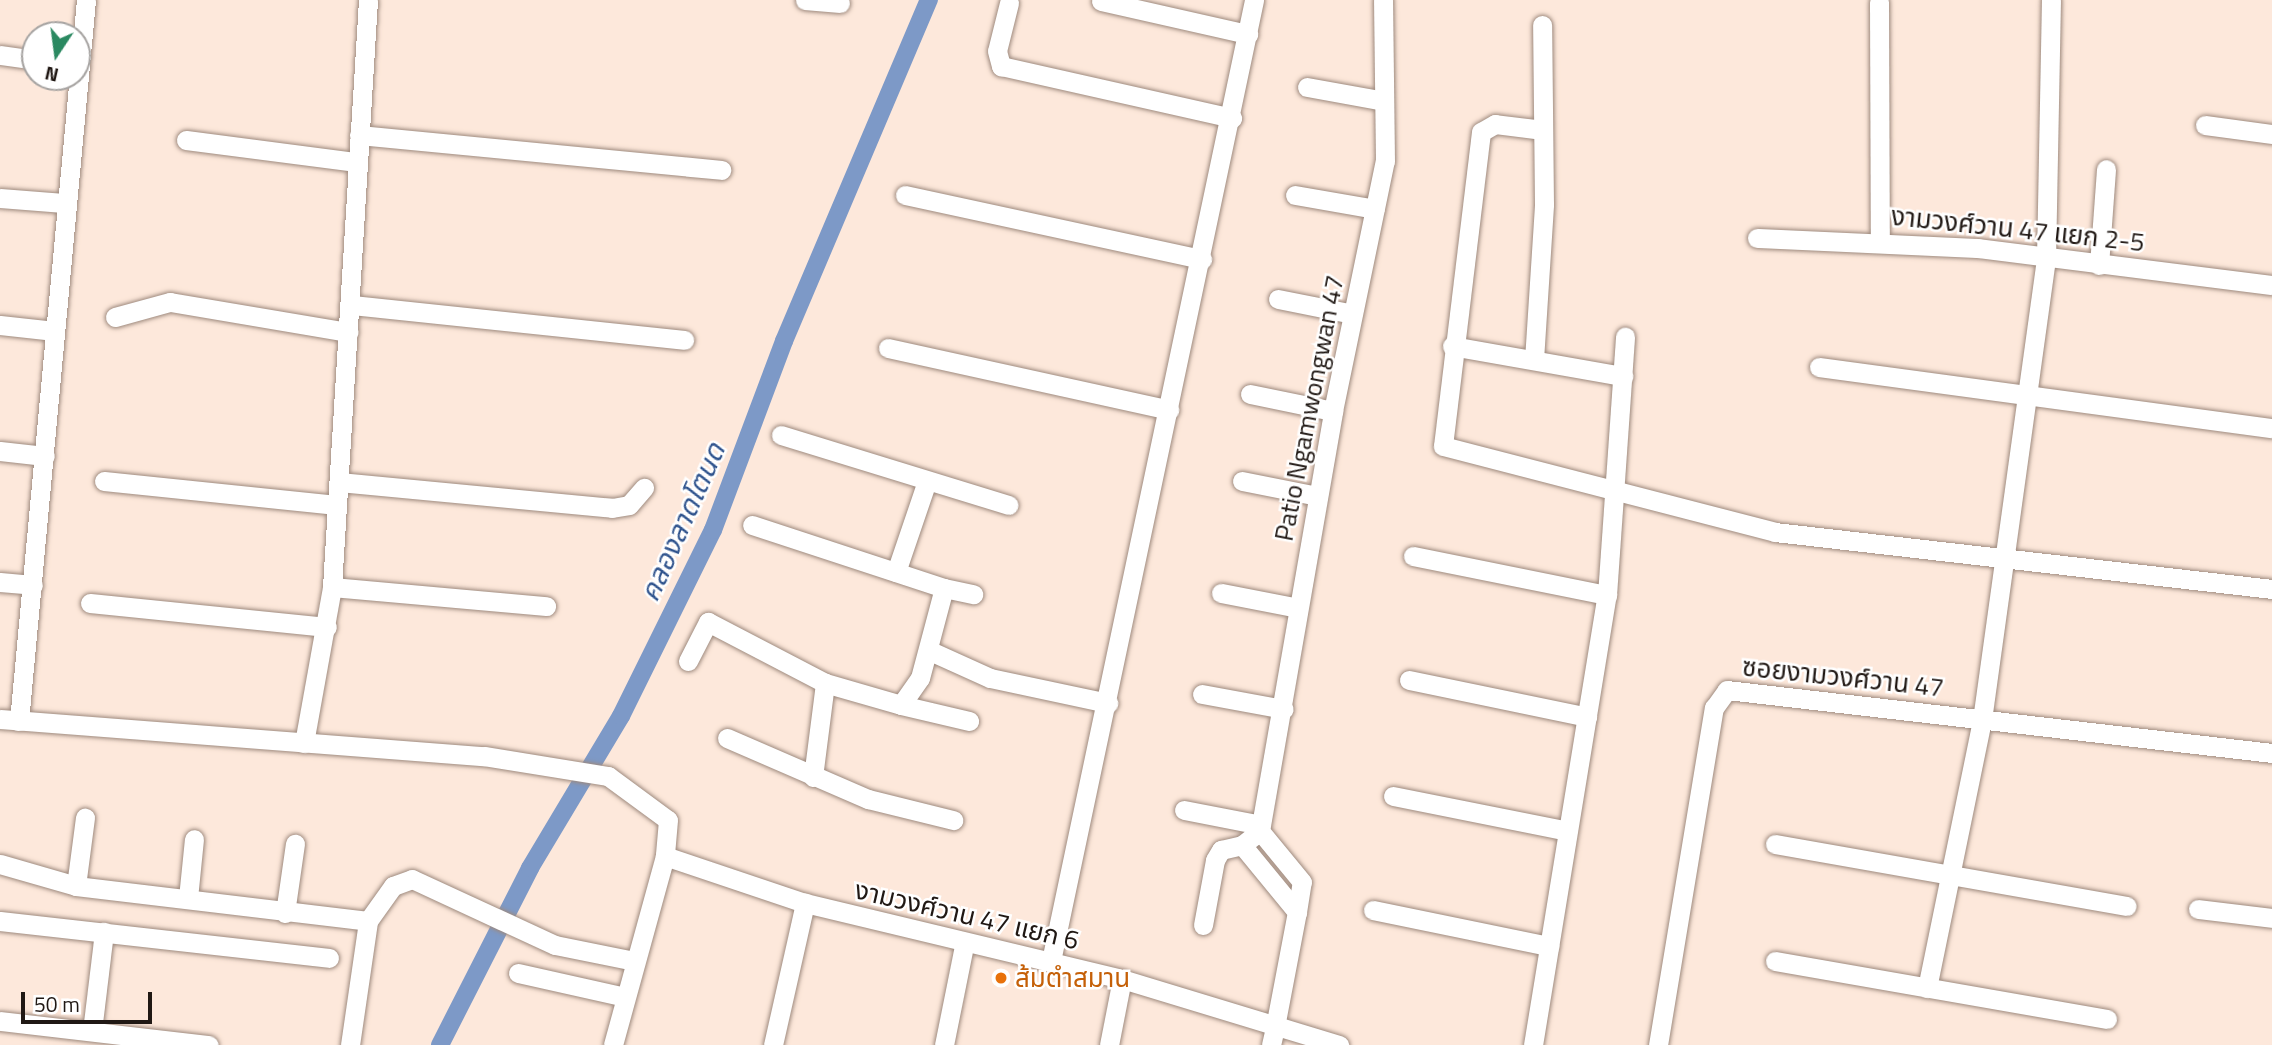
<!DOCTYPE html>
<html>
<head>
<meta charset="utf-8">
<style>
	body { margin:0 }
	#map { position:relative; width:2272px; height:1045px; overflow:hidden; background:#fde8db; font-family:"Titillium Web","Noto Sans Thai",sans-serif }
	div>[style] { position:absolute }
	[style*='--x'] { left:calc(var(--x)*1px); top:calc(var(--y)*1px); width:calc(var(--w)*1px); rotate:calc(var(--a)*1deg) }
	.canal>* { height:18px; margin:-9px; padding:0 9px; transform-origin:9px; border-radius:9px; background:#7d99c7 }
	.roads { filter:drop-shadow(0 0 2px #9e8a7e) drop-shadow(0 0 2px #9e8a7e) }
	.minor>* { height:19px; margin:-9.5px; padding:0 9.5px; transform-origin:9.5px; border-radius:9.5px; background:#fff }
	.dots>* { width:19px; height:19px; translate:-50% -50%; box-sizing:border-box; border:4px solid #fff; border-radius:50% }
	span { translate:-50% -50%; white-space:nowrap; text-align:center; line-height:1.15; -webkit-text-stroke:5px #fff; paint-order:stroke }
	.street-label { font-size:26px; color:#201814 }
	.food-label { font-size:26px; color:#c56008 }
	.left { translate:0 -50%; text-align:left }
	.water-label { font-size:28px; color:#2f538d; font-style:italic }
	.north { position:absolute; left:21px; top:21px; width:70px; height:70px; box-sizing:border-box; background:#fff; border:2px solid #a6a3a1; border-radius:50%; rotate:193deg; font-size:19px; font-weight:700; line-height:28px; text-align:center; color:#201814 }
	.north::after { content:''; display:block; margin:auto; width:24px; height:32px; background:#2b8961; clip-path:polygon(50% 0,100% 100%,50% 72%,0 100%) }
	.scale { position:absolute; left:21px; top:992px; width:131px; height:32px; box-sizing:border-box; border:4px solid #201814; border-top:0; padding-left:9px; font-size:21px; line-height:24px; white-space:nowrap; color:#201814; -webkit-text-stroke:5px #fff; paint-order:stroke }
</style>
</head>
<body>
<div id="map">
	<div class="canal">
		<div style="--x:440;--y:1045;--w:199;--a:-63"></div>
		<div style="--x:530;--y:868;--w:177;--a:-59.1"></div>
		<div style="--x:621;--y:716;--w:208;--a:-63.7"></div>
		<div style="--x:713;--y:530;--w:202;--a:-69.4"></div>
		<div style="--x:784;--y:341;--w:371;--a:-67"></div>
	</div>
	<div class="roads">
		<div class="minor">
			<div style="--x:805;--y:0;--w:35;--a:5"></div>
			<div style="--x:1101;--y:1;--w:151;--a:12.7"></div>
			<div style="--x:1879;--y:2;--w:238;--a:89.8"></div>
			<div style="--x:1009;--y:3;--w:49;--a:104"></div>
			<div style="--x:997;--y:51;--w:16;--a:75"></div>
			<div style="--x:1001;--y:66;--w:237;--a:12.7"></div>
			<div style="--x:0;--y:55;--w:35;--a:8"></div>
			<div style="--x:1307;--y:87;--w:78;--a:10.3"></div>
			<div style="--x:2205;--y:125;--w:68;--a:7.7"></div>
			<div style="--x:1543;--y:130;--w:48;--a:-172.9"></div>
			<div style="--x:1495;--y:124;--w:16;--a:150"></div>
			<div style="--x:1481;--y:132;--w:316;--a:96.9"></div>
			<div style="--x:1443;--y:446;--w:343;--a:14.5"></div>
			<div style="--x:1775;--y:532;--w:500;--a:6.54"></div>
			<div style="--x:359;--y:135;--w:364;--a:5.5"></div>
			<div style="--x:186;--y:140;--w:170;--a:7.4"></div>
			<div style="--x:905;--y:195;--w:304;--a:12.2"></div>
			<div style="--x:1295;--y:195;--w:81;--a:9.9"></div>
			<div style="--x:0;--y:198;--w:64;--a:4.5"></div>
			<div style="--x:1757;--y:238;--w:221;--a:2.6"></div>
			<div style="--x:1978;--y:248;--w:296;--a:7.2"></div>
			<div style="--x:2099;--y:265;--w:96;--a:-85.8"></div>
			<div style="--x:1278;--y:299;--w:76;--a:11.3"></div>
			<div style="--x:352;--y:305;--w:334;--a:6"></div>
			<div style="--x:115;--y:317;--w:57;--a:-15.3"></div>
			<div style="--x:170;--y:302;--w:181;--a:9.6"></div>
			<div style="--x:0;--y:325;--w:55;--a:6.2"></div>
			<div style="--x:1452;--y:346;--w:174;--a:10"></div>
			<div style="--x:888;--y:348;--w:288;--a:12.4"></div>
			<div style="--x:1534;--y:360;--w:156;--a:-86.3"></div>
			<div style="--x:1544;--y:204;--w:179;--a:-90.6"></div>
			<div style="--x:1819;--y:367;--w:457;--a:7.7"></div>
			<div style="--x:1250;--y:394;--w:85;--a:11.6"></div>
			<div style="--x:781;--y:435;--w:238;--a:17.1"></div>
			<div style="--x:0;--y:451;--w:45;--a:6.3"></div>
			<div style="--x:104;--y:481;--w:234;--a:5.9"></div>
			<div style="--x:1242;--y:481;--w:77;--a:11.2"></div>
			<div style="--x:339;--y:482;--w:274;--a:5.4"></div>
			<div style="--x:612;--y:508;--w:17;--a:-10"></div>
			<div style="--x:629;--y:505;--w:23;--a:-49"></div>
			<div style="--x:1413;--y:556;--w:198;--a:11.4"></div>
			<div style="--x:896;--y:572;--w:96;--a:-71.2"></div>
			<div style="--x:0;--y:582;--w:33;--a:5"></div>
			<div style="--x:332;--y:587;--w:215;--a:5.1"></div>
			<div style="--x:944;--y:588;--w:30;--a:12"></div>
			<div style="--x:1221;--y:593;--w:78;--a:11"></div>
			<div style="--x:90;--y:603;--w:238;--a:5.8"></div>
			<div style="--x:928;--y:650;--w:68;--a:24.3"></div>
			<div style="--x:990;--y:678;--w:121;--a:12"></div>
			<div style="--x:688;--y:661;--w:44;--a:-62.9"></div>
			<div style="--x:708;--y:622;--w:132;--a:27.5"></div>
			<div style="--x:825;--y:683;--w:79;--a:16.1"></div>
			<div style="--x:901;--y:705;--w:33;--a:-55"></div>
			<div style="--x:920;--y:678;--w:93;--a:-75.1"></div>
			<div style="--x:944;--y:588;--w:202;--a:-161.8"></div>
			<div style="--x:1409;--y:680;--w:182;--a:11.7"></div>
			<div style="--x:1202;--y:694;--w:83;--a:10.4"></div>
			<div style="--x:901;--y:705;--w:70;--a:13.2"></div>
			<div style="--x:0;--y:719;--w:485;--a:4.4"></div>
			<div style="--x:484;--y:756;--w:126;--a:9.2"></div>
			<div style="--x:608;--y:776;--w:74;--a:36.3"></div>
			<div style="--x:668;--y:820;--w:36;--a:95"></div>
			<div style="--x:665;--y:856;--w:196;--a:105.4"></div>
			<div style="--x:19;--y:721;--w:724;--a:-84.69"></div>
			<div style="--x:727;--y:738;--w:154;--a:23.4"></div>
			<div style="--x:868;--y:799;--w:88;--a:13.9"></div>
			<div style="--x:304;--y:743;--w:158;--a:-79.8"></div>
			<div style="--x:332;--y:587;--w:588;--a:-86.49"></div>
			<div style="--x:813;--y:777;--w:95;--a:-82.7"></div>
			<div style="--x:1393;--y:796;--w:178;--a:11.3"></div>
			<div style="--x:1184;--y:810;--w:78;--a:11"></div>
			<div style="--x:1260;--y:831;--w:426;--a:-80.1"></div>
			<div style="--x:1333;--y:411;--w:255;--a:-78.3"></div>
			<div style="--x:1385;--y:161;--w:161;--a:-90.7"></div>
			<div style="--x:1775;--y:844;--w:357;--a:10"></div>
			<div style="--x:665;--y:856;--w:148;--a:18.6"></div>
			<div style="--x:805;--y:903;--w:326;--a:13.5"></div>
			<div style="--x:1122;--y:979;--w:227;--a:16.9"></div>
			<div style="--x:0;--y:864;--w:79;--a:16.1"></div>
			<div style="--x:76;--y:886;--w:294;--a:6.8"></div>
			<div style="--x:368;--y:921;--w:43;--a:-54.5"></div>
			<div style="--x:393;--y:886;--w:20;--a:-20"></div>
			<div style="--x:412;--y:879;--w:157;--a:24.8"></div>
			<div style="--x:555;--y:945;--w:81;--a:11.4"></div>
			<div style="--x:76;--y:886;--w:69;--a:-82.5"></div>
			<div style="--x:188;--y:898;--w:59;--a:-84.2"></div>
			<div style="--x:2198;--y:909;--w:75;--a:6.9"></div>
			<div style="--x:1373;--y:910;--w:180;--a:11.6"></div>
			<div style="--x:285;--y:913;--w:70;--a:-81.8"></div>
			<div style="--x:0;--y:921;--w:331;--a:6.4"></div>
			<div style="--x:1203;--y:925;--w:66;--a:-79.5"></div>
			<div style="--x:1215;--y:860;--w:12;--a:-59"></div>
			<div style="--x:1221;--y:850;--w:22;--a:-13"></div>
			<div style="--x:1051;--y:961;--w:982;--a:-78.07"></div>
			<div style="--x:1775;--y:961;--w:337;--a:9.9"></div>
			<div style="--x:518;--y:973;--w:110;--a:12.6"></div>
			<div style="--x:1927;--y:988;--w:274;--a:-78.4"></div>
			<div style="--x:1982;--y:720;--w:465;--a:-82.1"></div>
			<div style="--x:2046;--y:259;--w:259;--a:-88.9"></div>
			<div style="--x:0;--y:1021;--w:210;--a:6.6"></div>
			<div style="--x:92;--y:1031;--w:100;--a:-83.1"></div>
			<div style="--x:350;--y:1045;--w:125;--a:-81.7"></div>
			<div style="--x:773;--y:1045;--w:146;--a:-77.3"></div>
			<div style="--x:944;--y:1045;--w:101;--a:-78.6"></div>
			<div style="--x:1109;--y:1045;--w:67;--a:-78.9"></div>
			<div style="--x:1271;--y:1045;--w:18;--a:-77"></div>
			<div style="--x:1275;--y:1027;--w:117;--a:-79.2"></div>
			<div style="--x:1297;--y:912;--w:30;--a:-81"></div>
			<div style="--x:1302;--y:882;--w:66;--a:-129.5"></div>
			<div style="--x:1260;--y:831;--w:23;--a:142"></div>
			<div style="--x:1242;--y:845;--w:87;--a:50.6"></div>
			<div style="--x:1533;--y:1045;--w:456;--a:-80.7"></div>
			<div style="--x:1607;--y:595;--w:259;--a:-86"></div>
			<div style="--x:1658;--y:1045;--w:342;--a:-80.6"></div>
			<div style="--x:1714;--y:708;--w:22;--a:-54"></div>
			<div style="--x:1727;--y:690;--w:549;--a:6.59"></div>
		</div>
	</div>
	<div class="dots">
		<div style="left:1001px;top:978px;background:#e8710a"></div>
	</div>
	<div class="street-label">
		<span style="left:2018px;top:229px;rotate:6deg">งามวงศ์วาน 47 แยก 2-5</span>
		<span style="left:1309px;top:408px;rotate:-79deg">Patio Ngamwongwan 47</span>
		<span style="left:1843px;top:677px;rotate:6deg">ซอยงามวงศ์วาน 47</span>
		<span style="left:967px;top:915px;rotate:13deg">งามวงศ์วาน 47 แยก 6</span>
	</div>
	<div class="food-label">
		<span class="left" style="left:1015px;top:978px">ส้มตำสมาน</span>
	</div>
	<div class="water-label">
		<span style="left:682px;top:522px;rotate:-66deg">คลองลาดโตนด</span>
	</div>
	<div class="north">N</div>
	<div class="scale">50 m</div>
</div>
</body>
</html>
